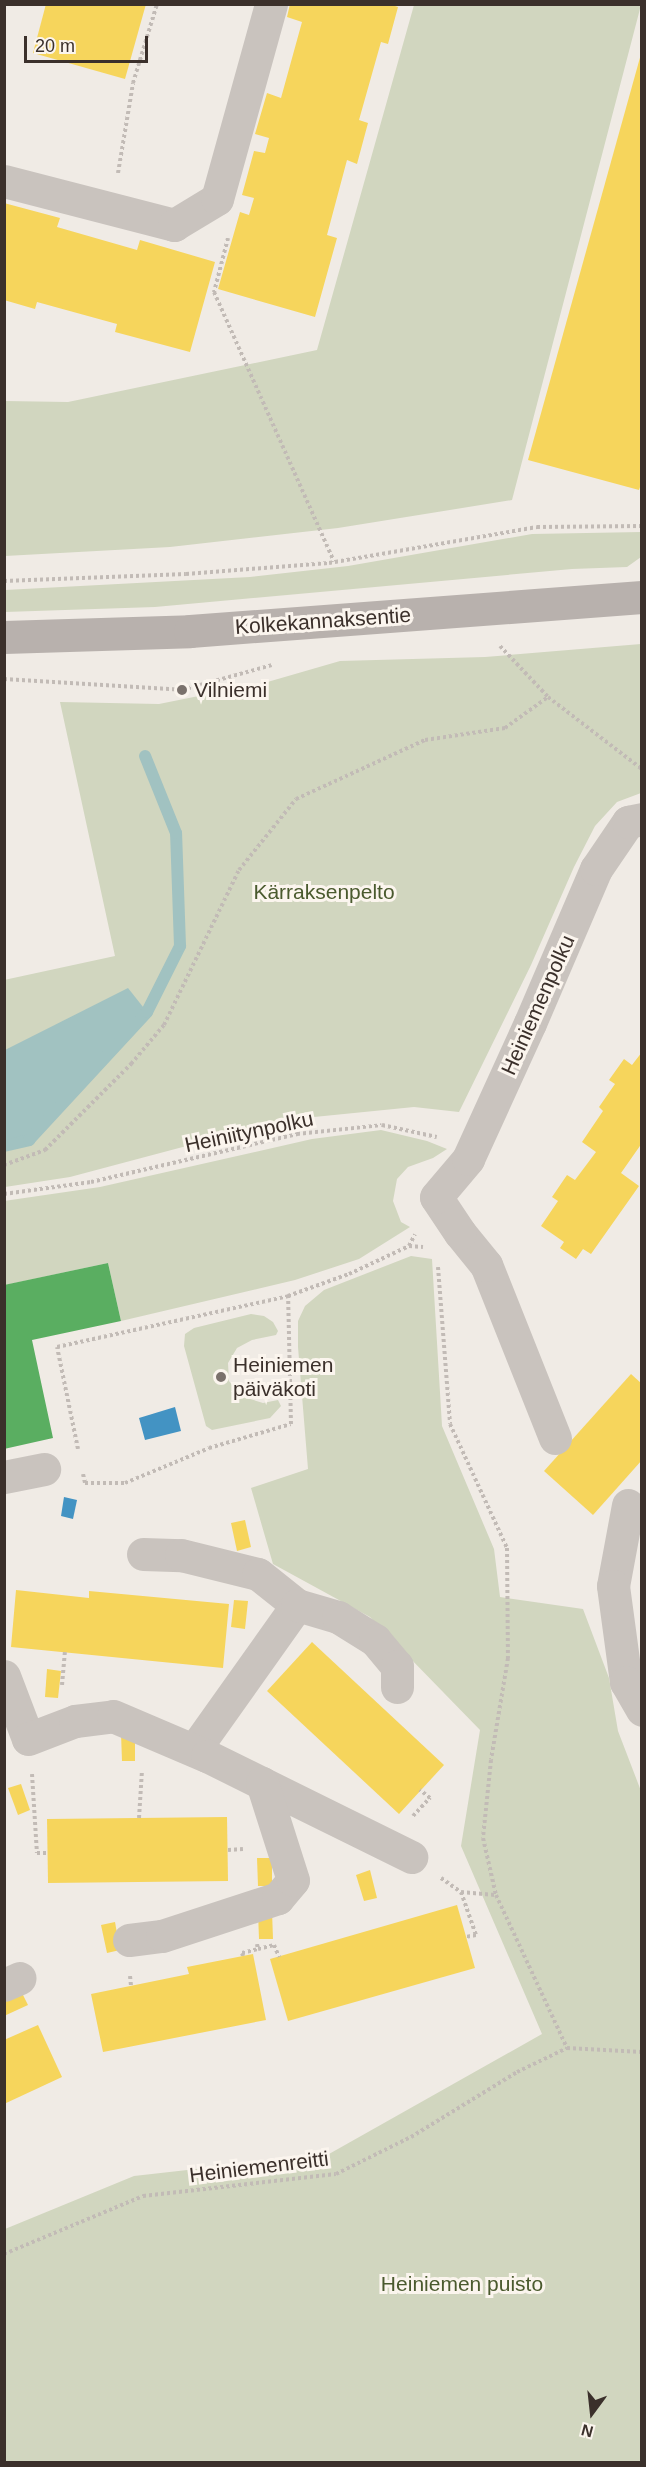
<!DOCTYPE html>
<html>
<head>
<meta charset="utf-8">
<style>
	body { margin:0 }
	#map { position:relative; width:646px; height:2467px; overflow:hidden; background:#f0ebe5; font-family:Arial,sans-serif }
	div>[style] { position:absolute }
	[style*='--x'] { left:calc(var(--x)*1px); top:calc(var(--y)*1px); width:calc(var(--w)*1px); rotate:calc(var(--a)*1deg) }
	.green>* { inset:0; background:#d1d6bf }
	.water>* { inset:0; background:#a1c2c1 }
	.homes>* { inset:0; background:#f6d55c }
	.schools>* { inset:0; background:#4393c3 }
	.public>* { inset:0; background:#5aae61 }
	.stream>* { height:12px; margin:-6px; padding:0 6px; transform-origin:6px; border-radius:6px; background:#a1c2c1 }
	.path>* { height:4px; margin-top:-2px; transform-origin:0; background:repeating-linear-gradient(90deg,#c2bbb6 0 3px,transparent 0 6px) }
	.minor>* { height:33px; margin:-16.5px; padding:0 16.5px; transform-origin:16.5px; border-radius:16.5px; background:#c9c3be }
	.major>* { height:33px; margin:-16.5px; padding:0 16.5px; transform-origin:16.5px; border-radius:16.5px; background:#b8b1ad }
	.dots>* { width:16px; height:16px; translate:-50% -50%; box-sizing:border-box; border:3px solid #fbf5ee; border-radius:50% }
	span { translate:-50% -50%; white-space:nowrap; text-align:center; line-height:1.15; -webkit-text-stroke:6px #fbf5ee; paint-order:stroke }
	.street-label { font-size:21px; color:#3b302b }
	.poi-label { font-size:21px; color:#3b302b }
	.left { translate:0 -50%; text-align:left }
	.park-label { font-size:21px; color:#4a5a2e }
	.frame { position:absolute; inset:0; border:6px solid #3b302b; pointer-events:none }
	.north { position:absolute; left:562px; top:2383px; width:60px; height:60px; -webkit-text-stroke:4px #fbf5ee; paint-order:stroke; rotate:195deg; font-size:16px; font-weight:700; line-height:24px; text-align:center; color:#3b302b }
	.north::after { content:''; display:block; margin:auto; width:21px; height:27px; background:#3b302b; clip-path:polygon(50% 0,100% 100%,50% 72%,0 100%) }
	.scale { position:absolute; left:24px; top:36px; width:124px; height:27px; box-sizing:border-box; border:3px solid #3b302b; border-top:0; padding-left:8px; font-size:18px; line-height:21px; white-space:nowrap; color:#3b302b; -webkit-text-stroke:4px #fbf5ee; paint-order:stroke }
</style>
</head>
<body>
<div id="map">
	<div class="green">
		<div style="clip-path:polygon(414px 5px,641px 5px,512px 500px,338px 528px,170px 547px,5px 556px,5px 401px,68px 402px,317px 350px)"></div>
		<div style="clip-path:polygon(641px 532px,641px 557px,627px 567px,572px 569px,155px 607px,5px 612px,5px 590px,250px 577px,348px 566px,532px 534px)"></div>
		<div style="clip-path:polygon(641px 644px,641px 793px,617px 802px,595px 826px,574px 867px,531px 965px,459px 1112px,414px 1107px,284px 1120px,70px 1177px,5px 1187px,4px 980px,115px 956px,60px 702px,159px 704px,264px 683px,340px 661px,485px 657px)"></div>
		<div style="clip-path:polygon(381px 1130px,427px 1141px,447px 1149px,433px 1158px,408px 1167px,397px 1179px,393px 1201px,401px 1222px,410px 1227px,359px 1259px,295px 1280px,121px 1321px,108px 1263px,5px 1285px,4px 1201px,100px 1187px,312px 1139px)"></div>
		<div style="clip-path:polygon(411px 1256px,432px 1259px,442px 1426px,494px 1549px,500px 1597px,583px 1609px,609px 1678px,618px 1731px,641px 1791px,641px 2462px,5px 2462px,5px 2229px,134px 2176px,329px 2154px,542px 2034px,461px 1846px,480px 1730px,370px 1617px,273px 1564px,251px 1488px,308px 1469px,298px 1347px,298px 1321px,305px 1306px,324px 1290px)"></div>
		<div style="clip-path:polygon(251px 1314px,264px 1316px,273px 1322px,278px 1331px,276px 1335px,252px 1340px,237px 1348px,228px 1363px,229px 1381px,241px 1396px,263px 1403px,278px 1400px,281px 1406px,270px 1418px,212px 1430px,206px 1426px,184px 1346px,185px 1334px,194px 1328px)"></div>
	</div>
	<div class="water">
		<div style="clip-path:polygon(128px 988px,147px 1012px,29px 1140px,5px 1146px,5px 1050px)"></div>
	</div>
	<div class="homes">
		<div style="clip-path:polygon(46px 4px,146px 4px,125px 79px,33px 53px)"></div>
		<div style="clip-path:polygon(290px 4px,389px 4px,398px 7px,388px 44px,381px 42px,359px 120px,368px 123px,357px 164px,347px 160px,327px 235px,337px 238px,315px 317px,218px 289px,240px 212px,249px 215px,254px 198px,242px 195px,254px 151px,265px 153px,269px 138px,255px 134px,267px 93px,281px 98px,302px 22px,287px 17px)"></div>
		<div style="clip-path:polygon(641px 54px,642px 481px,639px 490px,528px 460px)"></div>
		<div style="clip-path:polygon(4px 203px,60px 218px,57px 227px,137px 250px,140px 240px,215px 262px,190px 352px,115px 332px,117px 324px,37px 302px,35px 309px,4px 300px)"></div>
		<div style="clip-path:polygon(642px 1052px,642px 1143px,621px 1173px,639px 1186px,591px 1254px,583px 1249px,576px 1259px,560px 1248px,564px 1242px,541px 1226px,558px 1201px,552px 1197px,567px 1175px,575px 1180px,596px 1152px,582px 1142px,603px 1111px,599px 1107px,615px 1084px,609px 1080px,624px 1059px,632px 1065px)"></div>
		<div style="clip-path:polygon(631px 1374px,642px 1384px,642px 1460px,593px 1515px,544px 1471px)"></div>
		<div style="clip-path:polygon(245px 1520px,251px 1547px,237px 1551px,231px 1523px)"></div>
		<div style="clip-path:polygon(16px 1590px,89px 1598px,89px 1591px,229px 1604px,223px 1668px,11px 1647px)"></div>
		<div style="clip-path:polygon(234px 1600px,248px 1601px,245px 1629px,231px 1627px)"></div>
		<div style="clip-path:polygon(312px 1642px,444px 1765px,399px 1814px,267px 1691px)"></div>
		<div style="clip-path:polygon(47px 1669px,61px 1671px,58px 1698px,45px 1697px)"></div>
		<div style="clip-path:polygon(135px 1732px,135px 1761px,122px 1761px,121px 1733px)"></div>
		<div style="clip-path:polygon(21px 1784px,30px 1810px,18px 1815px,8px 1788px)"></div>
		<div style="clip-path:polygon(227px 1817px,228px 1881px,48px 1883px,47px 1819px)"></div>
		<div style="clip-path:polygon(257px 1858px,272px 1858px,272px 1886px,258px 1886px)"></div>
		<div style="clip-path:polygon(370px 1870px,377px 1898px,364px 1901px,356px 1875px)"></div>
		<div style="clip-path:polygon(457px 1905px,475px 1968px,288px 2021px,270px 1959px)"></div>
		<div style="clip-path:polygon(272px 1911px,273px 1939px,259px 1939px,258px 1912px)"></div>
		<div style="clip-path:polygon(115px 1922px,120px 1950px,107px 1953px,101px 1925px)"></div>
		<div style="clip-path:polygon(253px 1954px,266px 2020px,103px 2052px,91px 1994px,189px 1974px,187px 1967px)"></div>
		<div style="clip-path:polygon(21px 1991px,28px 2005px,4px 2016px,4px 1999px)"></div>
		<div style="clip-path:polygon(38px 2025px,62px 2077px,4px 2104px,4px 2040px)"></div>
	</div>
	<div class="schools">
		<div style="clip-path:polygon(175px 1407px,181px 1431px,145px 1440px,139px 1418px)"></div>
		<div style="clip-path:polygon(64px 1497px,77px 1500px,73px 1519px,61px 1516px)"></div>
	</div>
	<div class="public">
		<div style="clip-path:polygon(108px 1263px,121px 1321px,32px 1340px,53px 1438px,4px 1449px,4px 1285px)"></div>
	</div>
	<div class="stream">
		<div style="--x:4;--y:1146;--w:26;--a:-13"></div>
		<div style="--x:29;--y:1140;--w:174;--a:-47.3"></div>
		<div style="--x:147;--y:1012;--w:74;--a:-63.4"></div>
		<div style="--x:180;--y:946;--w:113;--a:-92"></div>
		<div style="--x:176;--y:833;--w:83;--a:-111.9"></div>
	</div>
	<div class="path">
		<div style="--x:118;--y:173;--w:91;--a:-80.5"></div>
		<div style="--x:133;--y:83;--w:83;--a:-73.1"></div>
		<div style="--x:228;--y:238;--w:56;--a:104.5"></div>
		<div style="--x:214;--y:292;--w:295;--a:66"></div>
		<div style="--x:4;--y:581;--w:182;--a:-2.2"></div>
		<div style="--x:186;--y:574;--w:143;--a:-4.4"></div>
		<div style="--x:329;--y:563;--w:211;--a:-9.8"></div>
		<div style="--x:537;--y:527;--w:105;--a:-0.5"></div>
		<div style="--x:500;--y:646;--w:70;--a:46.7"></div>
		<div style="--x:548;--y:697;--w:118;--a:37.5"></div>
		<div style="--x:4;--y:679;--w:178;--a:3.5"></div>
		<div style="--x:182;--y:690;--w:93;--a:-15.5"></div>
		<div style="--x:4;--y:1165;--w:44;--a:-20.1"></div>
		<div style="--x:45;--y:1150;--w:122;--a:-45"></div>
		<div style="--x:131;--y:1064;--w:51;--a:-49.8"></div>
		<div style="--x:164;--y:1025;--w:172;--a:-64.2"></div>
		<div style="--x:239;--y:870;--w:91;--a:-51.2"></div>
		<div style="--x:296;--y:799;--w:142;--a:-24.6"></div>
		<div style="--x:425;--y:740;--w:81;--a:-8.5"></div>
		<div style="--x:505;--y:728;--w:53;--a:-35.8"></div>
		<div style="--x:4;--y:1194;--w:88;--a:-7.9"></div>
		<div style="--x:91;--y:1182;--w:212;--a:-13.1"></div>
		<div style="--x:297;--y:1134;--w:85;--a:-6"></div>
		<div style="--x:382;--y:1125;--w:56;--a:12.3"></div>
		<div style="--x:409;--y:1246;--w:14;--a:4"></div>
		<div style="--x:438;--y:1267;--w:157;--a:85.6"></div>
		<div style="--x:450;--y:1424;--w:136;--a:65.3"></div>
		<div style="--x:507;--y:1548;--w:110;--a:89.5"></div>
		<div style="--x:508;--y:1658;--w:103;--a:99.5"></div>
		<div style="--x:491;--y:1760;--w:78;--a:95.9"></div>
		<div style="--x:483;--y:1838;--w:58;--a:77.2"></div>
		<div style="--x:496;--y:1895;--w:169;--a:65.1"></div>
		<div style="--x:78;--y:1449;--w:104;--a:-101.6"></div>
		<div style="--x:57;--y:1347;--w:237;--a:-12.4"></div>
		<div style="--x:288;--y:1296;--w:65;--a:-19.8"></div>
		<div style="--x:349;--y:1274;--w:66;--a:-25"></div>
		<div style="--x:409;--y:1246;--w:13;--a:-63"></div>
		<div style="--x:83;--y:1474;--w:9;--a:77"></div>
		<div style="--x:85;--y:1483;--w:40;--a:0"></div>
		<div style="--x:125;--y:1483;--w:91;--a:-22.6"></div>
		<div style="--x:209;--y:1448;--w:85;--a:-16.3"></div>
		<div style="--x:291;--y:1424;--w:128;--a:-91.3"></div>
		<div style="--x:62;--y:1685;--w:33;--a:-85"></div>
		<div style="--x:32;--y:1774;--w:79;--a:86.4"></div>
		<div style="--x:37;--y:1853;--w:10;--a:0"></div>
		<div style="--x:413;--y:1816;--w:25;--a:-47"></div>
		<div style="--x:430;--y:1798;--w:13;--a:-141"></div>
		<div style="--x:139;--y:1818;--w:48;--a:-86.4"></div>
		<div style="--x:228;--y:1850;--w:15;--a:-4"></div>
		<div style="--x:441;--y:1878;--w:24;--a:35"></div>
		<div style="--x:461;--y:1892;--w:34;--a:5"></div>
		<div style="--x:461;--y:1892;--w:46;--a:70.8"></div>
		<div style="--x:476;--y:1935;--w:10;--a:169"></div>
		<div style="--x:257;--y:1944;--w:5;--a:79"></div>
		<div style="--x:258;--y:1949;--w:16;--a:-14"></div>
		<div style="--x:274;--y:1945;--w:13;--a:67"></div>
		<div style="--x:243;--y:1956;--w:3;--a:-108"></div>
		<div style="--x:242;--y:1953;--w:16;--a:-14"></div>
		<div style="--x:130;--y:1976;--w:10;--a:84"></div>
		<div style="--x:4;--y:2254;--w:151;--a:-22.6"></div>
		<div style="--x:143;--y:2196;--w:194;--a:-6.5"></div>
		<div style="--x:336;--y:2174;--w:84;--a:-26.3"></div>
		<div style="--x:411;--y:2137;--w:124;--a:-31.5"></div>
		<div style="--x:517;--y:2072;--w:55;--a:-25.6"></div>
		<div style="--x:567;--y:2048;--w:75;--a:3.1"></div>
	</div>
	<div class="minor">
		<div style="--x:4;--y:181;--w:176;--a:14.5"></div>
		<div style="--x:174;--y:225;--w:50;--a:-31.2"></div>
		<div style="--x:217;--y:199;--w:202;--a:-74.5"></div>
		<div style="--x:555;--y:1438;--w:186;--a:-111.7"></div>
		<div style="--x:486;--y:1265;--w:41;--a:-129.1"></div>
		<div style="--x:460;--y:1233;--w:43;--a:-123.7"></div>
		<div style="--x:436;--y:1197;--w:50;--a:-49.9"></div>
		<div style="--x:468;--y:1159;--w:149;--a:-65.5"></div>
		<div style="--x:530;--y:1023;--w:168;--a:-66.8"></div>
		<div style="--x:596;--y:869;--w:57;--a:-55.8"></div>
		<div style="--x:628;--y:822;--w:14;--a:-12"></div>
		<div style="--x:4;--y:1477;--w:41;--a:-11.3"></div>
		<div style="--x:628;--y:1505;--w:82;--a:100.5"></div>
		<div style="--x:613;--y:1586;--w:97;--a:82.3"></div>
		<div style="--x:626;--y:1682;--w:32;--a:60"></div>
		<div style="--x:143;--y:1554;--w:38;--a:2"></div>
		<div style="--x:181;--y:1555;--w:79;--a:13.9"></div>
		<div style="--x:258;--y:1574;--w:50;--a:38.5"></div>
		<div style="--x:297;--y:1605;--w:178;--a:125.4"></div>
		<div style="--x:297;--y:1605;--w:43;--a:16.3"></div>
		<div style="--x:338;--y:1617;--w:44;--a:31.9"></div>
		<div style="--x:375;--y:1640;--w:34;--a:50"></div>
		<div style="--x:397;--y:1666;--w:21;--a:90"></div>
		<div style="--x:4;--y:1676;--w:67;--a:69.1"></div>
		<div style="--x:28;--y:1739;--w:50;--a:-21"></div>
		<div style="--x:75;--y:1721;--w:38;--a:-7"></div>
		<div style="--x:113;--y:1716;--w:102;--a:23.1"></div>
		<div style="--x:207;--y:1756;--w:228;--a:26.3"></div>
		<div style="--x:129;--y:1940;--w:33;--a:-7"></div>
		<div style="--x:162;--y:1936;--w:122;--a:-18.1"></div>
		<div style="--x:278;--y:1898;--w:23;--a:-50"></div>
		<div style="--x:293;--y:1880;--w:102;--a:-107.7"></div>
		<div style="--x:4;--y:1985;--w:17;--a:-24"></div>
	</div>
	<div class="major">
		<div style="--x:4;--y:637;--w:186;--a:-1.8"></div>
		<div style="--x:190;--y:631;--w:453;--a:-4.3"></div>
	</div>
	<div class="dots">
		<div style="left:182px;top:690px;background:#7a716c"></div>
		<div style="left:221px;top:1377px;background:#7a716c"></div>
	</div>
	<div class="street-label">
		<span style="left:323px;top:621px;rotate:-4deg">Kolkekannaksentie</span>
		<span style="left:538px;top:1005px;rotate:-66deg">Heiniemenpolku</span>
		<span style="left:249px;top:1132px;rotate:-12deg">Heiniitynpolku</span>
		<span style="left:259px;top:2167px;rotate:-7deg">Heiniemenreitti</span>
	</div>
	<div class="poi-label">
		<span class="left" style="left:194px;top:690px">Vilniemi</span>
		<span class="left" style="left:233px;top:1377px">Heiniemen<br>päiväkoti</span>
	</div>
	<div class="park-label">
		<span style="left:324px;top:892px">Kärraksenpelto</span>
		<span style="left:462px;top:2284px">Heiniemen puisto</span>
	</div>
	<div class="frame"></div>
	<div class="north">N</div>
	<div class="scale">20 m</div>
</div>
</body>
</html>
